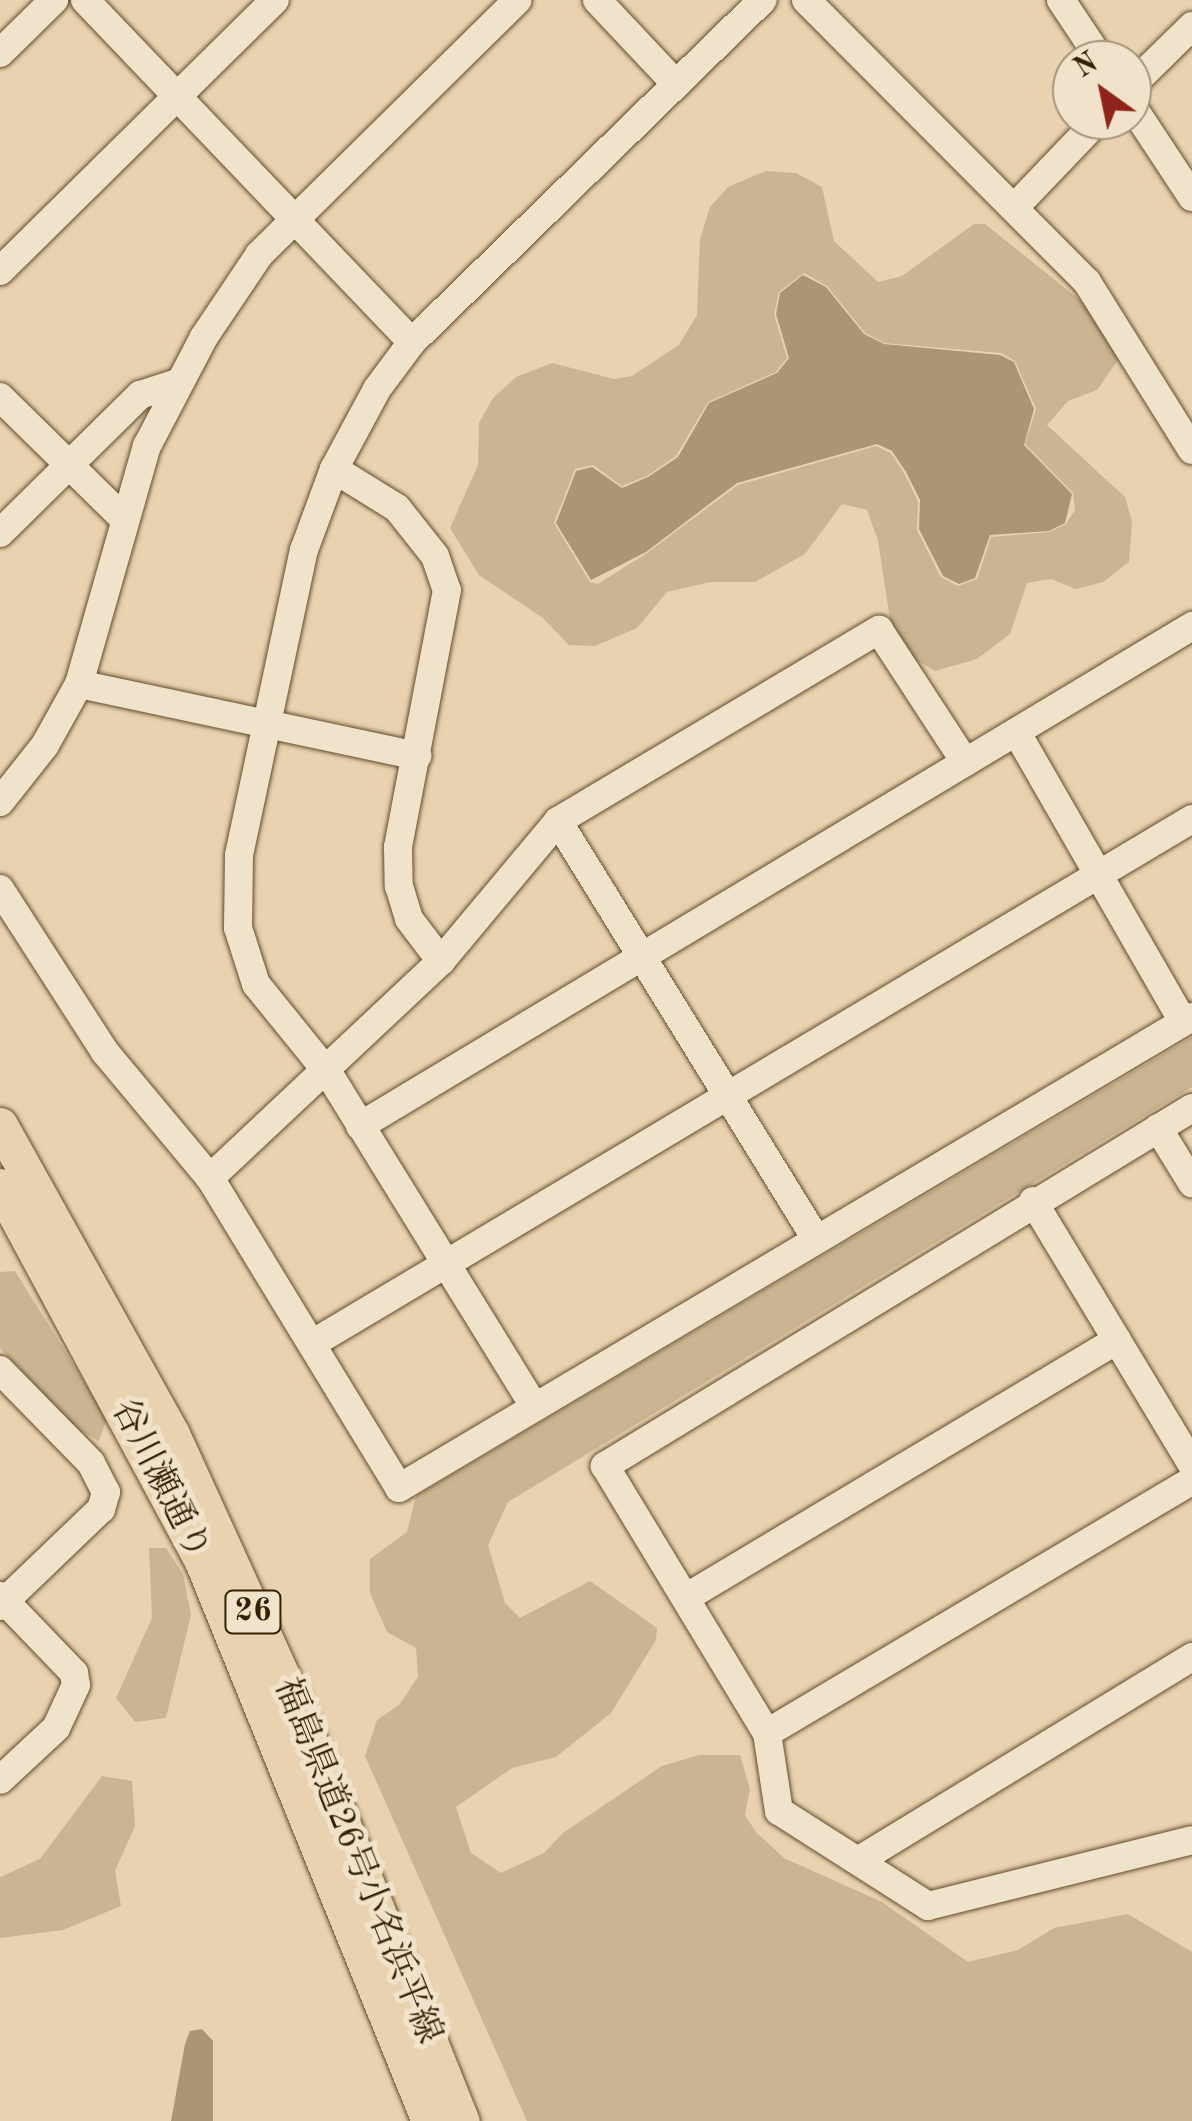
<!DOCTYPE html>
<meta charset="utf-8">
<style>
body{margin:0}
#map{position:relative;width:1192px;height:2121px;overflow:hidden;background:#e9d2af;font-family:"Old Standard TT","Noto Serif JP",serif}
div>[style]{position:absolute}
.green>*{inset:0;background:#cab491}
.water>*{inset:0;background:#ac9574}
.roads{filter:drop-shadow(0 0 2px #624c2c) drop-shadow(0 0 2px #624c2c)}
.minor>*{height:28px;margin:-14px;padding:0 14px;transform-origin:14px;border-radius:14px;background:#f1e2cb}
.major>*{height:35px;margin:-17.5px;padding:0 17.5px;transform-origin:17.5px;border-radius:17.5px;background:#e9d2af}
span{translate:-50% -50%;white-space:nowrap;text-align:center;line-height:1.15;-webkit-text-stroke:10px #f1e2cb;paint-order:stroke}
.shield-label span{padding:2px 8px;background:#f1e2cb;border:2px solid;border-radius:8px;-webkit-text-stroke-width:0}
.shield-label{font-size:32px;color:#352001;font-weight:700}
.street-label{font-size:35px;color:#352001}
.north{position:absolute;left:1052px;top:40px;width:100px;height:100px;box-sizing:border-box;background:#f1e2cb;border:2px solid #a6947a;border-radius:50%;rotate:327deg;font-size:28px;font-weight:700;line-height:40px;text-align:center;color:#352001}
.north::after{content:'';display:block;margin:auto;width:35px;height:45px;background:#8f2418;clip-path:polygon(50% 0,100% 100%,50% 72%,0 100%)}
</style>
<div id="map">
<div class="green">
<i style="clip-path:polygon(evenodd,766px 171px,796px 173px,822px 187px,834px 241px,878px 282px,902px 276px,974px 224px,985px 224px,1106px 321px,1120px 357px,1097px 390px,1068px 401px,1047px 425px,1125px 497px,1132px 521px,1129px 562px,1103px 582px,1076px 589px,1051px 579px,1027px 583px,1010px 634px,977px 659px,935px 671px,911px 657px,890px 620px,878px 540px,867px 510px,842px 504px,805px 554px,755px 582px,711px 582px,667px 592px,637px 628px,595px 646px,569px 645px,543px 618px,479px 575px,450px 528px,478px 465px,479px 423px,493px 398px,516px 377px,552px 363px,614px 379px,632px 376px,679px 345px,697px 315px,700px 239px,710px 207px,728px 187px,766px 171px,804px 273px,827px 286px,865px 333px,884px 343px,1001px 353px,1015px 361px,1036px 409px,1025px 444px,1073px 493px,1075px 510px,1066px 524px,1049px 532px,991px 537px,977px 579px,958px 586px,941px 577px,917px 530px,918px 501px,904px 473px,891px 453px,876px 446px,738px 485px,647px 553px,598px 584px,590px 582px,554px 523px,575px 469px,593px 465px,622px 486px,647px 476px,676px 456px,708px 402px,776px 372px,787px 358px,774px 314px,779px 292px,804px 273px)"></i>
<i style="clip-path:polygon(1192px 1037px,1192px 1087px,508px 1502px,488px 1545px,505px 1603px,520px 1618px,590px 1581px,657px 1628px,656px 1640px,611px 1713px,556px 1757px,512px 1768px,456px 1807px,471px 1853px,501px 1873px,544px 1853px,563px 1833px,662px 1766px,699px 1755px,740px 1755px,750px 1789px,745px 1815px,756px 1832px,784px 1858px,882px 1902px,968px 1962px,1018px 1950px,1054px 1928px,1128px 1914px,1192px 1952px,1192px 2121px,527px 2121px,365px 1756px,377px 1720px,399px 1705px,418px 1677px,416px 1648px,387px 1632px,370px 1593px,370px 1559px,407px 1532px,416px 1496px)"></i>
<i style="clip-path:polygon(15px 1271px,107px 1418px,99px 1441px,75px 1428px,0 1348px,0 1272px)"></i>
<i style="clip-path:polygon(149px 1548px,166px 1548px,183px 1574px,191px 1615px,166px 1718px,135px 1722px,116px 1698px,152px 1618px)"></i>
<i style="clip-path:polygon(102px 1776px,132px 1781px,135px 1826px,115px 1871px,121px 1906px,63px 1930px,0 1938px,0 1877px,40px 1859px)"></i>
</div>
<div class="water">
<i style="clip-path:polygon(803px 275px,826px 287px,864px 334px,884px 344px,1000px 355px,1014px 362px,1034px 409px,1024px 445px,1072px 494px,1065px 523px,1049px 531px,990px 535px,975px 578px,959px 584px,943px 576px,919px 529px,920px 500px,906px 472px,892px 451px,877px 444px,737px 483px,646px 552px,591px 580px,556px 523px,576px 471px,592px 467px,622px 488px,648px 477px,678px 457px,709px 403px,777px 373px,789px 358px,776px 314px,780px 293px)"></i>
<i style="clip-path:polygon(202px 2029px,213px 2041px,213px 2121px,171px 2121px,185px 2044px,190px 2031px)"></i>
</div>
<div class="roads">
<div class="minor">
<i style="left:85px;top:0;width:473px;rotate:46.3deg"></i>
<i style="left:597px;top:0;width:115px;rotate:46.8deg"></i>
<i style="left:806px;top:0;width:398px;rotate:45.1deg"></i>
<i style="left:1087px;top:282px;width:198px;rotate:58deg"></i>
<i style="left:1061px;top:0;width:72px;rotate:56.3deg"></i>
<i style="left:0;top:53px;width:76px;rotate:-44.5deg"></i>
<i style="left:1132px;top:85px;width:84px;rotate:-44.5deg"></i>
<i style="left:1132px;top:106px;width:109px;rotate:56.6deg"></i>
<i style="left:1015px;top:207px;width:120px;rotate:-46.3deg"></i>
<i style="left:0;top:271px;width:386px;rotate:-44.6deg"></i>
<i style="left:0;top:397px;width:174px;rotate:44.5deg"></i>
<i style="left:334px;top:469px;width:74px;rotate:31.8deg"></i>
<i style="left:397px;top:508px;width:61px;rotate:51.6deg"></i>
<i style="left:435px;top:556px;width:36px;rotate:71deg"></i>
<i style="left:447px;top:590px;width:262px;rotate:100.8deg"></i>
<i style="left:398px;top:847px;width:39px;rotate:89deg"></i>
<i style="left:399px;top:886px;width:34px;rotate:73deg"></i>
<i style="left:409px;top:919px;width:53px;rotate:52.7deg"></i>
<i style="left:0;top:533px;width:197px;rotate:-44.6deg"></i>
<i style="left:140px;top:395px;width:38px;rotate:-18deg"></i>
<i style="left:79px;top:684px;width:346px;rotate:12deg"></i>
<i style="left:1017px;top:733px;width:333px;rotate:60.1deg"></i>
<i style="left:0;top:802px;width:73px;rotate:-51.7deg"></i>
<i style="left:45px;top:745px;width:70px;rotate:-60.9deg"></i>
<i style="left:79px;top:684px;width:248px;rotate:-74.1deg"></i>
<i style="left:147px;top:446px;width:123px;rotate:-62.4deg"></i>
<i style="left:204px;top:337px;width:99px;rotate:-56.1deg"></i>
<i style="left:259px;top:255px;width:363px;rotate:-44.6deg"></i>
<i style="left:558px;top:821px;width:491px;rotate:58.3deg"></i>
<i style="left:0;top:889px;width:194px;rotate:57.2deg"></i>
<i style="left:105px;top:1052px;width:164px;rotate:50.2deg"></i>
<i style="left:210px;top:1178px;width:363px;rotate:58.6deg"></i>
<i style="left:399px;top:1488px;width:922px;rotate:-30.71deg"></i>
<i style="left:1192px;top:1108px;width:688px;rotate:148.62deg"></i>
<i style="left:605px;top:1466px;width:312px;rotate:58.8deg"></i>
<i style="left:767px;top:1733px;width:79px;rotate:81.3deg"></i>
<i style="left:779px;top:1811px;width:177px;rotate:32.5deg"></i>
<i style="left:928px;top:1906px;width:272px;rotate:-14deg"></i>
<i style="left:360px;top:1126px;width:971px;rotate:-31deg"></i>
<i style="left:1158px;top:1128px;width:65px;rotate:58.3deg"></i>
<i style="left:210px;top:1178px;width:317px;rotate:-43.2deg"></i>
<i style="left:441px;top:961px;width:182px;rotate:-50.1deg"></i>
<i style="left:558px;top:821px;width:374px;rotate:-30.8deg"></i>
<i style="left:879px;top:630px;width:158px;rotate:56.9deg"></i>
<i style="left:1033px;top:1201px;width:308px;rotate:58.9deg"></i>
<i style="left:315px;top:1342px;width:1021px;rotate:-30.81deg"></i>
<i style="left:0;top:1370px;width:130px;rotate:45.6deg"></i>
<i style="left:91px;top:1463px;width:33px;rotate:63deg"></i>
<i style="left:106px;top:1492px;width:18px;rotate:106deg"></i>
<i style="left:101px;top:1509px;width:140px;rotate:136.2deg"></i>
<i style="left:534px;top:1406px;width:392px;rotate:-121.7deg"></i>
<i style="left:328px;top:1073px;width:114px;rotate:-129deg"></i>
<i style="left:256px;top:984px;width:59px;rotate:-107.8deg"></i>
<i style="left:238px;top:928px;width:73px;rotate:-89.2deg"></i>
<i style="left:239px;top:855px;width:312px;rotate:-78deg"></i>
<i style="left:304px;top:550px;width:86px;rotate:-69.7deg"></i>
<i style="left:334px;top:469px;width:91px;rotate:-61.7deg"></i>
<i style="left:377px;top:389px;width:59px;rotate:-53.3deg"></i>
<i style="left:412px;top:342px;width:490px;rotate:-44.3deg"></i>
<i style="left:0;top:1596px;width:107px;rotate:46.1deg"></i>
<i style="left:74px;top:1673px;width:12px;rotate:81deg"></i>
<i style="left:76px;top:1685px;width:47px;rotate:114.9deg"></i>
<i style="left:56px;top:1728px;width:76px;rotate:137.1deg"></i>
<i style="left:687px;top:1597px;width:501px;rotate:-30.87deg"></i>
<i style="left:767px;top:1733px;width:494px;rotate:-30.7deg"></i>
<i style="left:861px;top:1859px;width:388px;rotate:-31.4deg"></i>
</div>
<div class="major">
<i style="left:0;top:1125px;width:354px;rotate:60.9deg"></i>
<i style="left:172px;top:1434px;width:289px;rotate:65.5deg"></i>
<i style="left:292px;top:1697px;width:457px;rotate:68.2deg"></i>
<i style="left:0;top:1186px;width:426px;rotate:61.7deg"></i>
<i style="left:202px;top:1561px;width:604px;rotate:67.93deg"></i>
</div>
</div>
<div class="shield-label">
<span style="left:253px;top:1612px">26</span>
</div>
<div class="street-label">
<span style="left:160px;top:1480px;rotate:63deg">谷川瀬通り</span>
<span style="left:357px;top:1861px;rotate:68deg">福島県道26号小名浜平線</span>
</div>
<div class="north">N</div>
</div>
